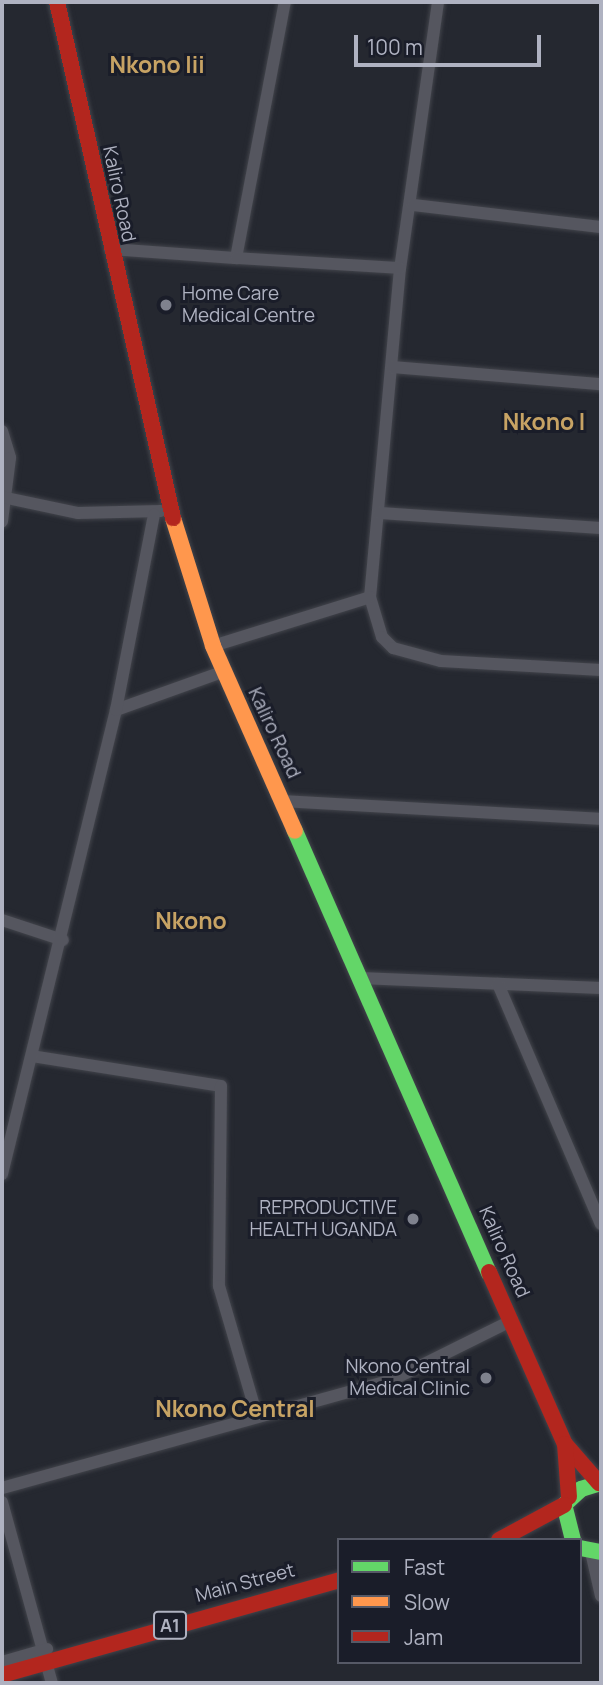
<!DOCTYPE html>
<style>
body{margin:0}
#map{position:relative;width:603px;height:1685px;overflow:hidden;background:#252830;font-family:Manrope,sans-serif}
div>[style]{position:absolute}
.roads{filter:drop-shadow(0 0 2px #42444b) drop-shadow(0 0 2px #42444b)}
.street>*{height:12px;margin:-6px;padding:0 6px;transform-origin:6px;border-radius:6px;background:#55565f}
.fast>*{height:16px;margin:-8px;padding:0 8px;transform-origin:8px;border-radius:8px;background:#63d668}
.slow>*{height:16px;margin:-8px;padding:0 8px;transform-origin:8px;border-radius:8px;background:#ff974d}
.jam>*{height:16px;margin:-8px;padding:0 8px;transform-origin:8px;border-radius:8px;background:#b3261e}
.dots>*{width:19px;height:19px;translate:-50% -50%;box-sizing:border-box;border:4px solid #1a1d29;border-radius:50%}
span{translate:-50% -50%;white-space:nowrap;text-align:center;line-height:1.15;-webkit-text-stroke:6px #1a1d29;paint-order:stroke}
.shield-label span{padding:2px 5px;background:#1a1d29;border:2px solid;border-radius:5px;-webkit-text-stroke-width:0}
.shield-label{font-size:18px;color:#afb2c1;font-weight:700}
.street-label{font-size:19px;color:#afb2c1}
.poi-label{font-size:19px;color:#afb2c1}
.left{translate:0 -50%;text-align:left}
.right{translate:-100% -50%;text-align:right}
.quarter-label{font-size:23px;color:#c7a364;font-weight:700}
.frame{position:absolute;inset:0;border:4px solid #afb2c1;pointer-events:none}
.legend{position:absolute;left:337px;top:1538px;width:245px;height:126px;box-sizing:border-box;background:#1a1d29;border:2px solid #565966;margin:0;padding:9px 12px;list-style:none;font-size:21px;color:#afb2c1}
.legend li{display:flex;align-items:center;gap:14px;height:35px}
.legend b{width:35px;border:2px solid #565966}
.scale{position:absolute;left:354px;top:35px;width:187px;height:32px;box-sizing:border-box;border:4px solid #afb2c1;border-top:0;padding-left:9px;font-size:21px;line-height:24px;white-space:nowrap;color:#afb2c1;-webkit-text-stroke:5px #1a1d29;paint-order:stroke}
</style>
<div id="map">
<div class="roads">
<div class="street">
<i style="left:438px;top:2px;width:269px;rotate:98.1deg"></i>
<i style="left:400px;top:268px;width:330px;rotate:95.2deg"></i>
<i style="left:370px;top:597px;width:42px;rotate:73.3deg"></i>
<i style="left:382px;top:637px;width:16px;rotate:45deg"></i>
<i style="left:393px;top:648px;width:50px;rotate:15.2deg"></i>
<i style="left:441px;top:661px;width:160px;rotate:3.2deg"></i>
<i style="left:413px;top:205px;width:189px;rotate:6.7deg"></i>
<i style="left:110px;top:249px;width:126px;rotate:4.1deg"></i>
<i style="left:236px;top:258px;width:261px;rotate:-79.2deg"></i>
<i style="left:236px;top:258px;width:164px;rotate:3.5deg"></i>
<i style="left:392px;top:367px;width:210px;rotate:4.7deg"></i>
<i style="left:2px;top:431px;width:28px;rotate:73deg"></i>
<i style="left:10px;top:458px;width:64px;rotate:97.2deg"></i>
<i style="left:2px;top:497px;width:78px;rotate:11.9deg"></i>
<i style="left:78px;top:513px;width:83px;rotate:-1.4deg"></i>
<i style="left:379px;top:513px;width:223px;rotate:3.9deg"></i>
<i style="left:213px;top:646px;width:164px;rotate:-17.3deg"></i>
<i style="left:116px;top:710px;width:113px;rotate:-19.7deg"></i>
<i style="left:283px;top:801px;width:319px;rotate:3.2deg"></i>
<i style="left:2px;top:920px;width:64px;rotate:18.2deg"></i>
<i style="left:360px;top:978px;width:241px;rotate:2.4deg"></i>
<i style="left:498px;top:984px;width:261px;rotate:66.8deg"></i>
<i style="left:32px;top:1056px;width:191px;rotate:9deg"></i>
<i style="left:221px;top:1086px;width:200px;rotate:90.6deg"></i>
<i style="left:219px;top:1286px;width:135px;rotate:73.7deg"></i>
<i style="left:2px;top:1174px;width:478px;rotate:-76.2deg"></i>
<i style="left:116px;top:710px;width:199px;rotate:-79deg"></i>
<i style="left:2px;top:1488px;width:405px;rotate:-15.5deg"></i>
<i style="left:392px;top:1380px;width:133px;rotate:-26.4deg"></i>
<i style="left:2px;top:1502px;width:188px;rotate:74.6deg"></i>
<i style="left:591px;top:1552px;width:45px;rotate:77.2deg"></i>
<i style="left:2px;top:1662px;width:47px;rotate:-16.1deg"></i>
</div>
<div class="fast">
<i style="left:295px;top:831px;width:482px;rotate:66.3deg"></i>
<i style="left:573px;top:1540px;width:36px;rotate:-104deg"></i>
<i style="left:564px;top:1505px;width:23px;rotate:-43deg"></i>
<i style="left:581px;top:1489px;width:21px;rotate:-17deg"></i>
<i style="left:580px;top:1548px;width:21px;rotate:11deg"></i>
</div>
<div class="slow">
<i style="left:173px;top:518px;width:134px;rotate:72.6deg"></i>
<i style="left:213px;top:646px;width:202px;rotate:66.1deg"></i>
</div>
<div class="jam">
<i style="left:57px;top:2px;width:529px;rotate:77.33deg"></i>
<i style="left:489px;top:1272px;width:188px;rotate:66.2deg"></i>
<i style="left:565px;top:1444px;width:52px;rotate:48.9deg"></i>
<i style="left:565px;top:1444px;width:53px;rotate:85.7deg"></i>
<i style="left:499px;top:1540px;width:74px;rotate:-28.3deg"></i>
<i style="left:2px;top:1675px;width:350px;rotate:-15.7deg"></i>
</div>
</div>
<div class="dots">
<i style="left:166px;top:305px;background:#7f828e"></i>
<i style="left:413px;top:1219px;background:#7f828e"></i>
<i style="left:486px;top:1378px;background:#7f828e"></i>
</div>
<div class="shield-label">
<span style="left:170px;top:1625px">A1</span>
</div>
<div class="street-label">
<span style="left:119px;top:194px;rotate:78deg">Kaliro Road</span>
<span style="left:274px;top:733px;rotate:65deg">Kaliro Road</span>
<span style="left:504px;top:1252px;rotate:66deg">Kaliro Road</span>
<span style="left:245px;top:1583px;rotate:-15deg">Main Street</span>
</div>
<div class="poi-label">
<span class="left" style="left:182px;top:305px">Home Care<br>Medical Centre</span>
<span class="right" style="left:397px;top:1219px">REPRODUCTIVE<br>HEALTH UGANDA</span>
<span class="right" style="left:470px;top:1378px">Nkono Central<br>Medical Clinic</span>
</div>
<div class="quarter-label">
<span style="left:157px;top:64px">Nkono Iii</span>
<span style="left:544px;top:421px">Nkono I</span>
<span style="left:191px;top:920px">Nkono</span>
<span style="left:235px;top:1408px">Nkono Central</span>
</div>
<div class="frame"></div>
<ul class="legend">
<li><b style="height:9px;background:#63d668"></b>Fast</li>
<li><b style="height:9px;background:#ff974d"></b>Slow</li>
<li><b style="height:9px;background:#b3261e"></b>Jam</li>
</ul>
<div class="scale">100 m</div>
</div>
